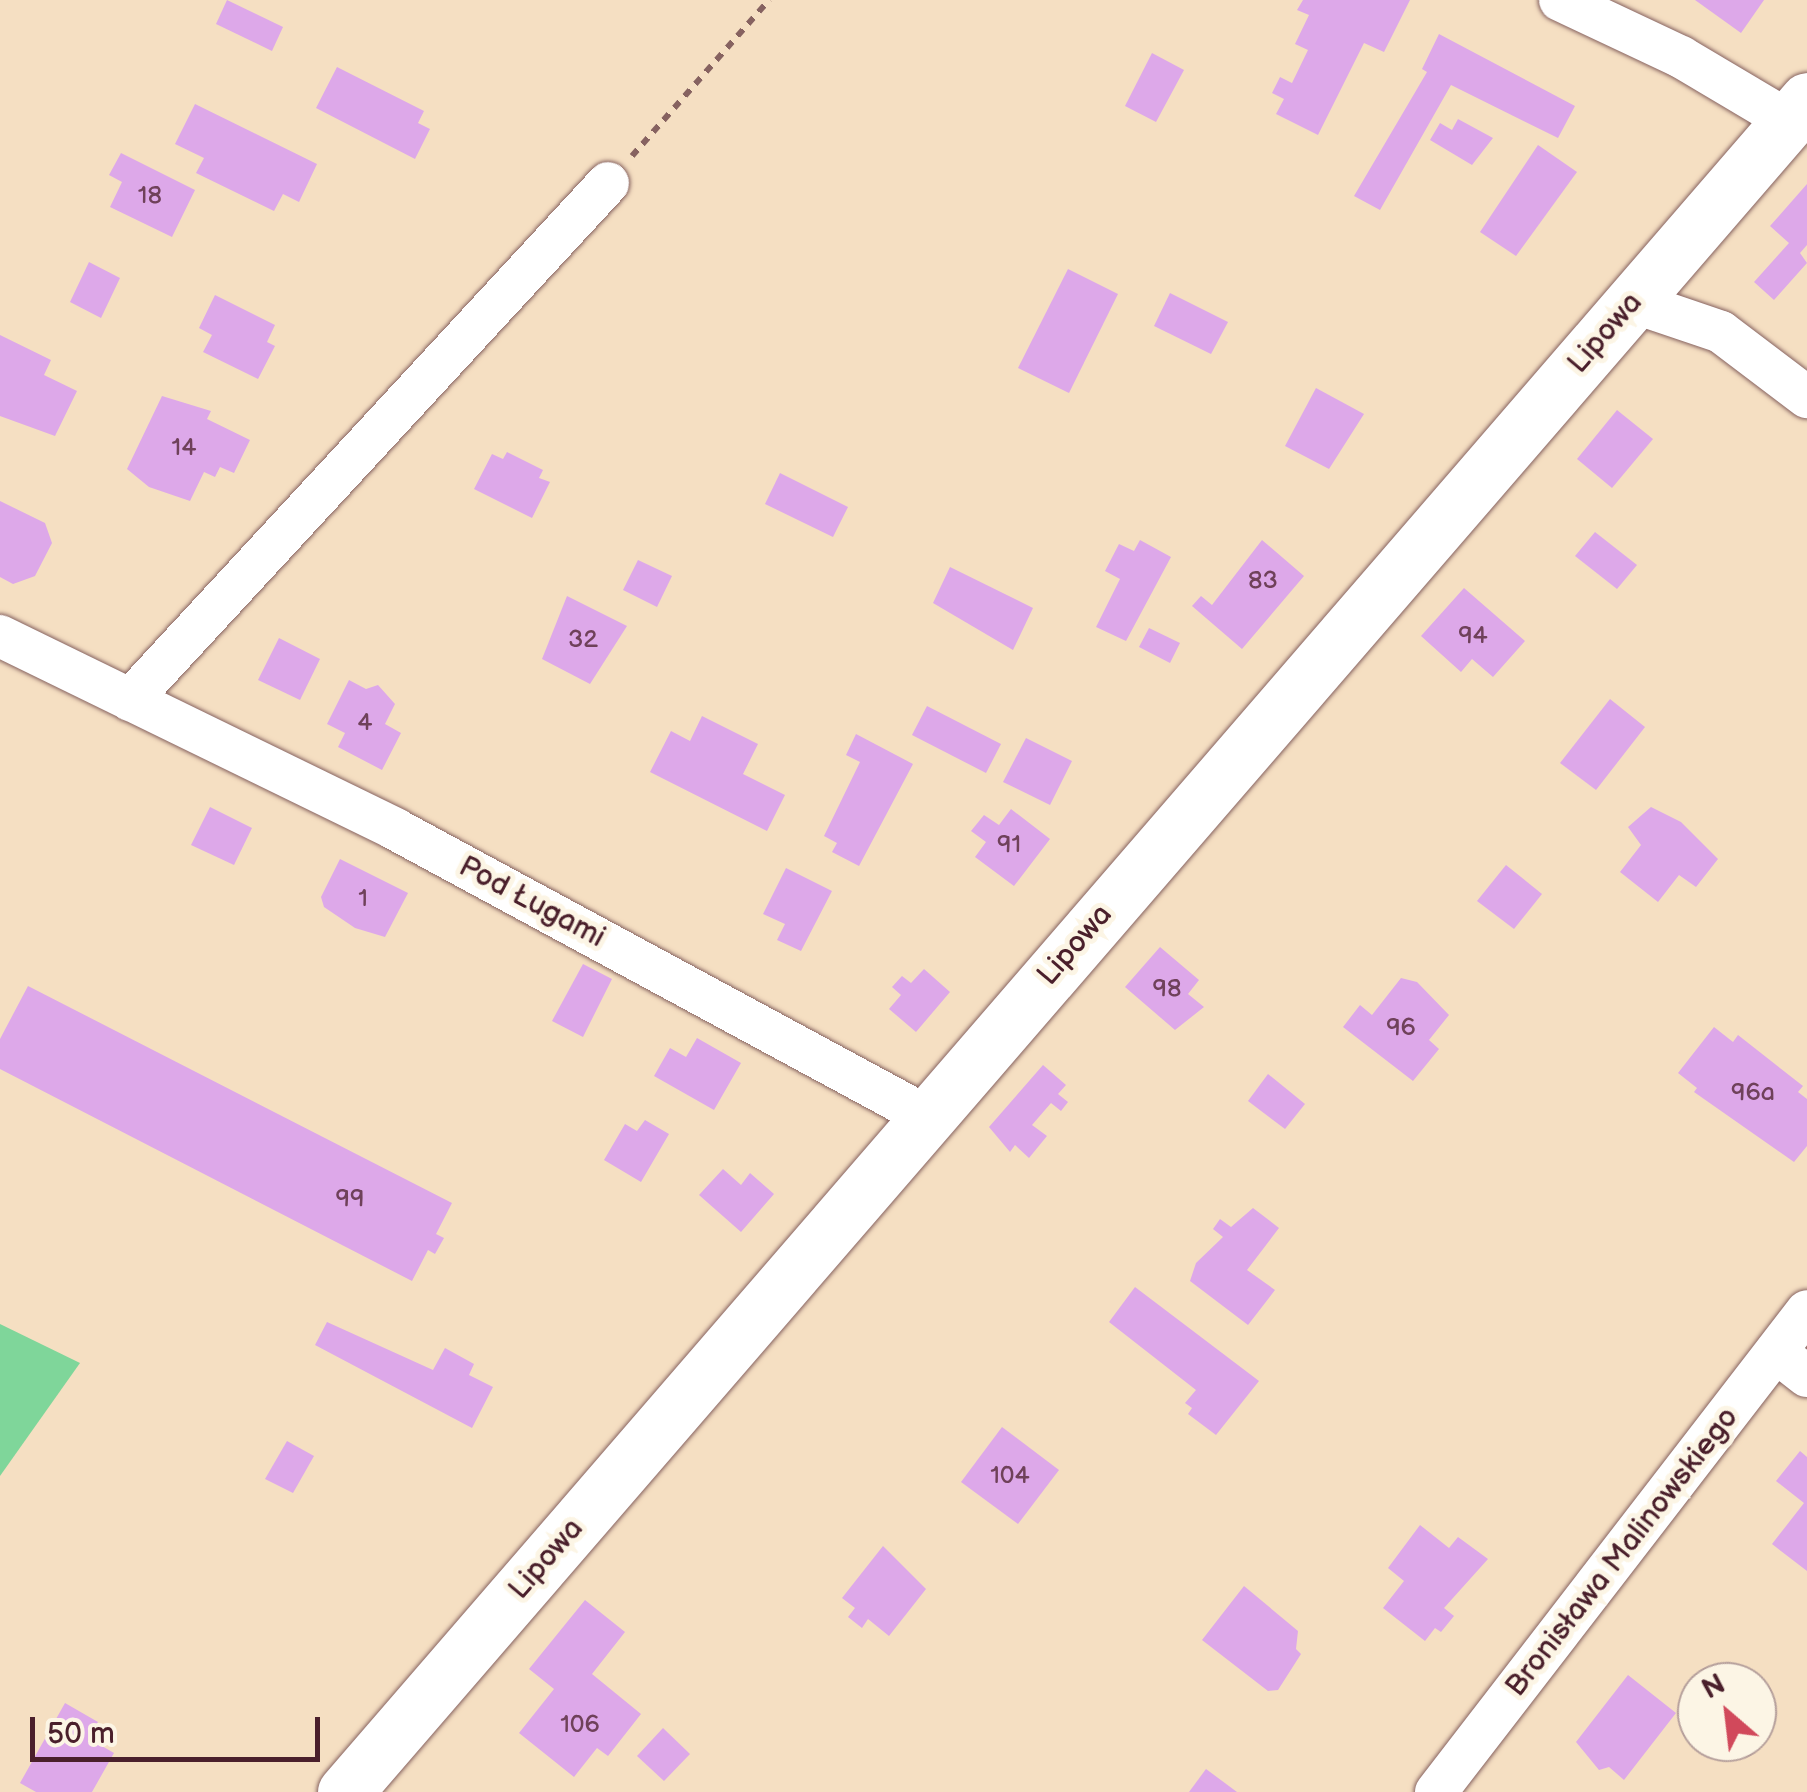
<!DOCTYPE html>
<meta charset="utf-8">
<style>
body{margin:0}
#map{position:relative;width:1807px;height:1792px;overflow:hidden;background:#f5dfc2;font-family:"Balsamiq Sans",sans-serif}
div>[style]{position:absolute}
.green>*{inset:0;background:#7fd69a}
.building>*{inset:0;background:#dda8e9}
.path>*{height:6px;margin-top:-3px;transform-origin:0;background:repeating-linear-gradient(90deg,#866260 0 8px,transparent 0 16px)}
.roads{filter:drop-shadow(0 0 2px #866260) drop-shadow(0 0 2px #866260)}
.minor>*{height:42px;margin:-21px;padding:0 21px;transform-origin:21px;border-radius:21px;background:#fff}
.major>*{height:55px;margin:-27.5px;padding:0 27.5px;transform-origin:27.5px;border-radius:27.5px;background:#fff}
span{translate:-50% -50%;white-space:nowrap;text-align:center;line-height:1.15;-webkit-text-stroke:10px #fcf5e5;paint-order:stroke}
.number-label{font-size:25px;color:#6f415a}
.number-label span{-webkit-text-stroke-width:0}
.street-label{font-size:30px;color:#4a1f2b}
.north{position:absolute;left:1677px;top:1662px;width:100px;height:100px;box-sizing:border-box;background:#fcf5e5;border:2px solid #b59f9b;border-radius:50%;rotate:332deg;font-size:28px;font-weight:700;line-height:40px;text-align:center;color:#4a1f2b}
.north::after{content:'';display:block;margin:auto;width:35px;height:45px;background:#d1495b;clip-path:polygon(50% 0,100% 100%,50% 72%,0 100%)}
.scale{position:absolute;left:30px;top:1717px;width:290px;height:45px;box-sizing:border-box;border:5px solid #4a1f2b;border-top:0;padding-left:12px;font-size:30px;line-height:35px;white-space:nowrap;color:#4a1f2b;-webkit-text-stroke:8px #fcf5e5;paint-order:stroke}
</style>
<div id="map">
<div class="green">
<i style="clip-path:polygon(0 1324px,80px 1363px,0 1476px)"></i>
</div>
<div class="building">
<i style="clip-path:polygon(227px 0,283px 27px,272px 51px,216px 24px)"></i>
<i style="clip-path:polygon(1303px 0,1410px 0,1384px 52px,1364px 43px,1318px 135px,1276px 114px,1284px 99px,1272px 93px,1280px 77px,1292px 83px,1308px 50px,1295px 44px,1309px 15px,1297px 10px)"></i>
<i style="clip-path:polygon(1695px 0,1764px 0,1741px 33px)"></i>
<i style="clip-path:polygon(1439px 34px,1575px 106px,1558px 138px,1451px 85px,1380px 210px,1354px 196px,1427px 72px,1422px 69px)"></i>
<i style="clip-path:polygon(1152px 53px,1184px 70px,1156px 122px,1125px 106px)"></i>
<i style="clip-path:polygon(337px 67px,424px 111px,418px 123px,430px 129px,415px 159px,316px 108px)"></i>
<i style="clip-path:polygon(195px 104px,317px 164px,299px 202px,283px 194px,274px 211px,196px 173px,204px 158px,175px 144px)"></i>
<i style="clip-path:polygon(1458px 119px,1493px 138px,1472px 165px,1430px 140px,1440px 123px,1452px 130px)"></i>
<i style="clip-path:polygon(1538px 145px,1577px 172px,1516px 256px,1480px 232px)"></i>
<i style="clip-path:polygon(121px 153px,195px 190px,172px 237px,110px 207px,122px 182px,109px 175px)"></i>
<i style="clip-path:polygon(1807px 184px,1807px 245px,1800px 253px,1807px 263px,1774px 300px,1754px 282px,1789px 243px,1770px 226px)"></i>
<i style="clip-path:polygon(89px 262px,120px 278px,101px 318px,70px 302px)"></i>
<i style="clip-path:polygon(1068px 269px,1118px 294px,1069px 393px,1018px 368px)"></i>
<i style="clip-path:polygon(1170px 293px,1228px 322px,1211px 354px,1154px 326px)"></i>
<i style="clip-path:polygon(215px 295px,275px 325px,267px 342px,275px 346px,258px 379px,203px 352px,212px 335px,199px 328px)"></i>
<i style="clip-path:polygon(0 335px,51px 360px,44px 375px,77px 391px,55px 436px,0 416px)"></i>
<i style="clip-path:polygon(1316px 388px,1364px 414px,1329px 469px,1285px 446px)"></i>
<i style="clip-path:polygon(162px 396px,211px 411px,207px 419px,250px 440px,234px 473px,220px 467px,215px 477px,204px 472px,190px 501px,149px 487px,127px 469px)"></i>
<i style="clip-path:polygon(1617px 410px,1653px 439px,1612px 488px,1577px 459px)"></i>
<i style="clip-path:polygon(507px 452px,543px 470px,539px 478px,550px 482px,532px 518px,474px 489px,492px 454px,503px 459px)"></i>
<i style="clip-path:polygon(780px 473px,848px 507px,833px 537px,765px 504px)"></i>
<i style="clip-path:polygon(0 501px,45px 523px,52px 543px,35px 576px,13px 584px,0 577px)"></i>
<i style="clip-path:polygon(1595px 532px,1637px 565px,1617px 589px,1575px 556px)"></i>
<i style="clip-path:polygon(1140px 540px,1171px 557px,1126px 641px,1096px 627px,1120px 579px,1105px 571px,1119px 544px,1134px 551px)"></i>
<i style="clip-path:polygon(1262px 540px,1304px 576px,1242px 649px,1192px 606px,1201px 596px,1212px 605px)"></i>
<i style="clip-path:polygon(638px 560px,672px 576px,657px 607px,623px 590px)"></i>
<i style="clip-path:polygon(950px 567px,1033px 608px,1013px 650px,933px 603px)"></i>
<i style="clip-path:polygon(1464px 588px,1525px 641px,1493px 677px,1472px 659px,1461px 672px,1421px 636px)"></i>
<i style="clip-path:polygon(567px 596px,627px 626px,590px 684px,542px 659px)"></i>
<i style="clip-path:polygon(1149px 628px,1180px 643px,1170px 663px,1139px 647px)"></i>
<i style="clip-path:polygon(279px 638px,320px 659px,300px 700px,258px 680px)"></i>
<i style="clip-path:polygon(349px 680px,366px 689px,378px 685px,395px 704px,385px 724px,401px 733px,382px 770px,338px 747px,345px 733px,327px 724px)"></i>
<i style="clip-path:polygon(1610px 699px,1645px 727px,1596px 790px,1560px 763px)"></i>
<i style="clip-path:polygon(927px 706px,1001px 744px,986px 773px,912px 735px)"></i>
<i style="clip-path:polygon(702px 716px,758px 744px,743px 774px,785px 795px,767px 831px,650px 772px,671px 731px,690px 741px)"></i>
<i style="clip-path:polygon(856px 734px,913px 764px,859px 866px,832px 852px,837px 843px,824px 836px,860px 762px,846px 755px)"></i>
<i style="clip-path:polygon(1026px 738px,1072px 761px,1050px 805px,1003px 782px)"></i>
<i style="clip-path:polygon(210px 807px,252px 828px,234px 865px,191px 845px)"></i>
<i style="clip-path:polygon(1651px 807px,1681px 822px,1718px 859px,1696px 887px,1679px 875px,1658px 902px,1620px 872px,1641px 845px,1628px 827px)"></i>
<i style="clip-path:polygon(1011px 809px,1050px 839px,1014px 886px,975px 857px,986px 842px,971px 831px,984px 815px,999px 825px)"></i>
<i style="clip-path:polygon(340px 859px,408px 893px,385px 937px,355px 928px,324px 907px,321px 897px)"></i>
<i style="clip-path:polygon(1506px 865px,1542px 894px,1514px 929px,1477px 901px)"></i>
<i style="clip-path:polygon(786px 868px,832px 891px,801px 951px,777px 940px,785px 924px,763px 914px)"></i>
<i style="clip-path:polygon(1160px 947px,1199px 980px,1188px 994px,1204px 1007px,1175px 1030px,1125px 987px)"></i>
<i style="clip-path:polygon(583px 964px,612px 979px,583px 1037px,552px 1021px)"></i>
<i style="clip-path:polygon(924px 969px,950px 992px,916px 1032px,889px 1009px,901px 995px,892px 987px,902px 976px,911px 983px)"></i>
<i style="clip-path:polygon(1401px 978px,1417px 982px,1449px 1015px,1429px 1040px,1439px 1049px,1413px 1081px,1343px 1027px,1360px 1005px,1372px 1015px)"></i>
<i style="clip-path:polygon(28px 986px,452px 1203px,436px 1234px,444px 1238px,435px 1254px,428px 1250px,412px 1281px,0 1069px,0 1039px)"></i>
<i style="clip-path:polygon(1714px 1027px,1733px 1042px,1738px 1035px,1803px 1086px,1798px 1092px,1807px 1099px,1807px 1146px,1794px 1162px,1694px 1092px,1697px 1088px,1678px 1073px)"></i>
<i style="clip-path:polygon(697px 1038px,741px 1063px,714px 1110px,654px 1076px,670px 1048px,686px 1057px)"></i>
<i style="clip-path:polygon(1043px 1065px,1066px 1085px,1058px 1094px,1068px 1102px,1061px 1111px,1051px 1103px,1032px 1125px,1047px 1136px,1029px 1158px,1015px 1145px,1010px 1152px,989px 1127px)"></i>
<i style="clip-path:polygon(1268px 1074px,1305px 1104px,1285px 1129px,1248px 1101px)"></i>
<i style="clip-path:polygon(645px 1120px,669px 1134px,641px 1182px,604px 1160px,625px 1124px,637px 1131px)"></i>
<i style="clip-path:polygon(723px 1169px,741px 1185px,750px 1173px,774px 1194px,741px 1232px,699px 1195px)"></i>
<i style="clip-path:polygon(1253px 1208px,1279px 1228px,1247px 1270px,1275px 1290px,1248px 1325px,1190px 1281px,1196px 1263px,1223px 1237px,1213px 1229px,1220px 1219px,1231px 1227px)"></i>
<i style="clip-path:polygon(1135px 1287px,1259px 1381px,1216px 1435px,1188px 1414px,1192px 1408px,1185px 1403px,1196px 1390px,1109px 1322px)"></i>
<i style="clip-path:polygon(327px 1322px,433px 1370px,445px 1348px,474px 1364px,469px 1375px,493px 1387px,472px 1428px,315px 1345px)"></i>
<i style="clip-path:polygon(1002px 1427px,1059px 1470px,1018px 1524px,961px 1482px)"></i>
<i style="clip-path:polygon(287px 1441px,314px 1456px,293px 1493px,265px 1479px)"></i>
<i style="clip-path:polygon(1800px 1451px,1807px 1457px,1807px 1571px,1772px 1544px,1804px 1503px,1776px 1481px)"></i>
<i style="clip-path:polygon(1420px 1525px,1449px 1548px,1458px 1537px,1488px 1559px,1444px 1608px,1454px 1616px,1441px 1632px,1435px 1628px,1425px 1641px,1383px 1608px,1404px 1581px,1388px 1568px)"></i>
<i style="clip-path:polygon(883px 1546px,926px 1589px,889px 1636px,868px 1619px,862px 1628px,848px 1617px,855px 1608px,842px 1598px)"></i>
<i style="clip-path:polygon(1244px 1586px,1298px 1631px,1296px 1649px,1301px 1654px,1278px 1690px,1268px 1691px,1202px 1640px)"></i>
<i style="clip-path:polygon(585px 1600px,625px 1632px,592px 1674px,641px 1714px,608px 1756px,597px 1748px,574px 1777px,519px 1733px,554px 1689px,529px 1669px)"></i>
<i style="clip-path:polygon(1628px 1675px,1676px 1713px,1624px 1780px,1609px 1767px,1599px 1770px,1576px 1742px)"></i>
<i style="clip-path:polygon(65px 1703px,98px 1722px,88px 1738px,114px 1753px,92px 1792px,36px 1792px,20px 1783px)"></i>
<i style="clip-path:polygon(663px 1728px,690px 1754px,664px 1781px,637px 1756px)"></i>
<i style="clip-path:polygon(1206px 1769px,1237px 1792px,1189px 1792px)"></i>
</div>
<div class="path">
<i style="left:632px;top:156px;width:208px;rotate:-48.7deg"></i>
</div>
<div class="roads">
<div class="minor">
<i style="left:1560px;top:0;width:134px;rotate:25.2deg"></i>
<i style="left:1681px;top:57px;width:126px;rotate:30.7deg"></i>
<i style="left:1633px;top:302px;width:93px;rotate:18.8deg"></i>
<i style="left:1721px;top:332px;width:108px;rotate:37.1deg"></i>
<i style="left:0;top:636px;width:440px;rotate:26deg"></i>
<i style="left:395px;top:829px;width:604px;rotate:28.39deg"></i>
<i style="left:130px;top:700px;width:704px;rotate:-47.24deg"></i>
<i style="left:1776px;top:1352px;width:39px;rotate:38deg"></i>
<i style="left:1436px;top:1792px;width:607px;rotate:-52.36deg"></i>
</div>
<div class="major">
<i style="left:345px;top:1792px;width:2236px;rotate:-49.17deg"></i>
</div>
</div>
<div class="number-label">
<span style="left:150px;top:196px">18</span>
<span style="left:184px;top:448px">14</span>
<span style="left:1263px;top:581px">83</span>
<span style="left:1473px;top:636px">94</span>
<span style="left:583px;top:640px">32</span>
<span style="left:365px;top:723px">4</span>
<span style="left:1009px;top:845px">91</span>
<span style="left:363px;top:899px">1</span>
<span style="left:1167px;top:989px">98</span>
<span style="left:1401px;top:1028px">96</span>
<span style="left:1753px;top:1093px">96a</span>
<span style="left:350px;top:1199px">99</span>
<span style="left:1010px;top:1476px">104</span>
<span style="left:580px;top:1725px">106</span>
</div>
<div class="street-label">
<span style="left:1605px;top:333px;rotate:-49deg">Lipowa</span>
<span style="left:532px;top:902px;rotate:28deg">Pod Ługami</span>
<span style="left:1075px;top:945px;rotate:-49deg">Lipowa</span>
<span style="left:1622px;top:1552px;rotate:-52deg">Bronisława Malinowskiego</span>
<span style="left:546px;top:1559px;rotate:-49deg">Lipowa</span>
</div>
<div class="north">N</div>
<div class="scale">50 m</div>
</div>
